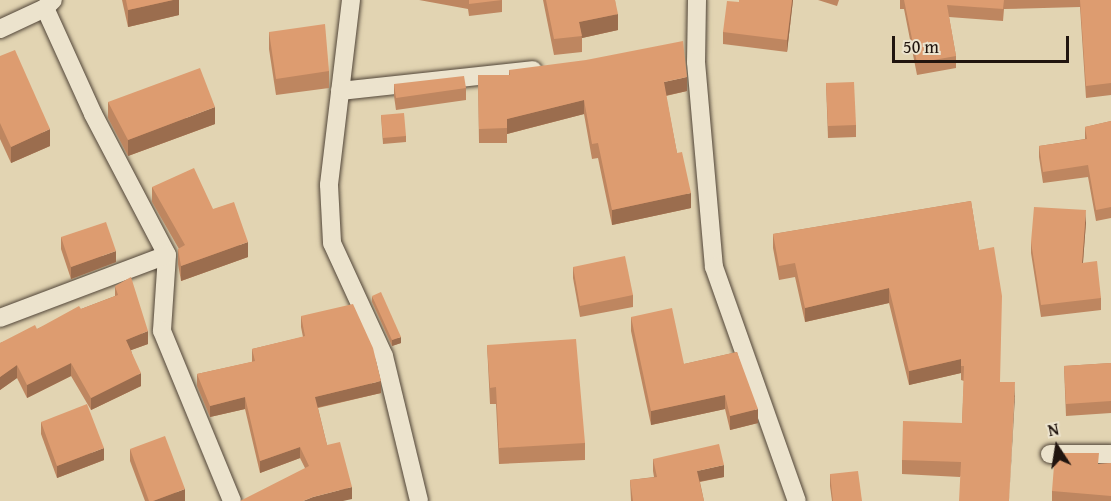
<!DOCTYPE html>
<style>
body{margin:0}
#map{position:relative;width:1111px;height:501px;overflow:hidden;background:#e2d4b2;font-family:"Gentium Book Plus",serif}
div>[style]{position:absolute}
.roads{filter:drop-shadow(0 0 2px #514538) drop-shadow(0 0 2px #514538)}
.street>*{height:18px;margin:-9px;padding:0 9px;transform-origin:9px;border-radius:9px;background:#ece3cd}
.wall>*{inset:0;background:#be8660}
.shaded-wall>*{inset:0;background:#9b6d4e}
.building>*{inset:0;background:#dd9c70}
span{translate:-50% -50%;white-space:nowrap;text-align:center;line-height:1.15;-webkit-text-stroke:6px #ece3cd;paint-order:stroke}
.north{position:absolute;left:1027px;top:417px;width:60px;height:60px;-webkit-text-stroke:4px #ece3cd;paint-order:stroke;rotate:348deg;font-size:16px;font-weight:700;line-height:24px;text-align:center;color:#21150f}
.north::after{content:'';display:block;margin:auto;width:21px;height:27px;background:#21150f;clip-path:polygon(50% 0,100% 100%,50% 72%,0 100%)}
.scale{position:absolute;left:892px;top:36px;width:177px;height:27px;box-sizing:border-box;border:3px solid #21150f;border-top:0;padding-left:8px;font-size:18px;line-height:21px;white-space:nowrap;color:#21150f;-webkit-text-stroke:4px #ece3cd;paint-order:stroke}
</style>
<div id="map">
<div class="roads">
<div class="street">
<i style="left:351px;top:0;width:186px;rotate:96.8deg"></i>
<i style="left:329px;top:185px;width:58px;rotate:87deg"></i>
<i style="left:332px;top:243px;width:124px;rotate:65.3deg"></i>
<i style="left:384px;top:356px;width:149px;rotate:76.4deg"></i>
<i style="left:697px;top:0;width:62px;rotate:90.9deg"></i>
<i style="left:696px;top:62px;width:206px;rotate:85deg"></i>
<i style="left:714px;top:267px;width:248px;rotate:70.5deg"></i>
<i style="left:45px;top:8px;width:116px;rotate:65.6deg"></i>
<i style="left:93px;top:114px;width:159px;rotate:62.3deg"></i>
<i style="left:167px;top:255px;width:76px;rotate:93.8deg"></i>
<i style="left:162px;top:331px;width:184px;rotate:67.6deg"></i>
<i style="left:0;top:29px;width:50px;rotate:-25deg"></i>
<i style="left:45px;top:8px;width:11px;rotate:-45deg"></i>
<i style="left:340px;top:91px;width:194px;rotate:-6.2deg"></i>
<i style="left:0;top:318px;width:178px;rotate:-20.7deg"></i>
<i style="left:1050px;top:454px;width:61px"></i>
</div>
</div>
<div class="wall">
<i style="clip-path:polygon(122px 0,179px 0,179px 15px,128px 27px)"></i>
<i style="clip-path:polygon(419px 0,502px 0,502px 12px,469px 16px,468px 9px)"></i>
<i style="clip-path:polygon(543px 0,615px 0,618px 30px,582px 38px,582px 52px,554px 55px)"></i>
<i style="clip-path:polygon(793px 0,787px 52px,723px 44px,723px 32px,739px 2px)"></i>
<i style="clip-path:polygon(818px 0,839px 0,837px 6px)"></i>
<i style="clip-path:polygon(900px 0,1111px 0,1111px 95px,1086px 98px,1080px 7px,1004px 9px,1003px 21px,949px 17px,956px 56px,956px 68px,917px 75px,904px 9px,900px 9px)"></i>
<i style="clip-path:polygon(269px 32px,329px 71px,329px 88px,276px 95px,269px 49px)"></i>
<i style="clip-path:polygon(0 56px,50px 146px,11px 163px,0 139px)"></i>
<i style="clip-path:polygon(509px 70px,687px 91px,666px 96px,677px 153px,691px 208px,612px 225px,598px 158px,592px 159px,584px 114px,507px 134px,507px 143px,479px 143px,478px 75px,509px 75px)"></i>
<i style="clip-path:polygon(826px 83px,856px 125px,856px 137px,828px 138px)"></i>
<i style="clip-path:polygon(394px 84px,466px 88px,466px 100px,396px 110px,394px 96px)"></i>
<i style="clip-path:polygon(108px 102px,215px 124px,128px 156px,108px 118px)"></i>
<i style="clip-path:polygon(381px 115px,406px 136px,406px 142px,383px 144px)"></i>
<i style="clip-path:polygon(1111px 121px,1111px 218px,1096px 221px,1088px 177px,1043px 183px,1039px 157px,1039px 146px,1085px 139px,1085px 127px)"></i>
<i style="clip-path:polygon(152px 187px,213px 209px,248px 257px,181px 281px,178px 264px,178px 249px,179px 249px,152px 202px)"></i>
<i style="clip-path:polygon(971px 201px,1000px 382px,1015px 396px,960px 477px,902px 474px,902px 460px,962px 423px,964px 381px,961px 380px,961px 373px,909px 385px,889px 303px,805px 322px,795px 277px,779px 280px,773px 248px,773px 234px)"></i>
<i style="clip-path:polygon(1086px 222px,1083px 263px,1101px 298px,1101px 310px,1041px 317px,1031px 253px,1031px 242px)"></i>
<i style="clip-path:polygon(61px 237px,116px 262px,71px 279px,61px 249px)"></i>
<i style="clip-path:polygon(573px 267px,633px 295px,633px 307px,580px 317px,573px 278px)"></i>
<i style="clip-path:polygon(115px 286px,148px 344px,131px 350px,141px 386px,91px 410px,71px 376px,27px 398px,17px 378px,0 390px,0 343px,37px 329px,81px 309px,115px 296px)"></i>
<i style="clip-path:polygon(372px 296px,401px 343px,392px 346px,372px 302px)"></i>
<i style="clip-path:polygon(301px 316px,381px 393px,318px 408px,327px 445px,352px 499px,305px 468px,300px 458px,260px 473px,245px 409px,210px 417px,197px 386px,197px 374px,252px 362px,252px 349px,303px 337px,301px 327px)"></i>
<i style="clip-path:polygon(631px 317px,684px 364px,737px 352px,758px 423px,730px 430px,725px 409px,651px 425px,631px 331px)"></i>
<i style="clip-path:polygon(487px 345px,585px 443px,585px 460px,499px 464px,496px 404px,490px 404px)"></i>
<i style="clip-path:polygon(1111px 363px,1111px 413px,1066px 416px,1064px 366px)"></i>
<i style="clip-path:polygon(41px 422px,104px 460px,57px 478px,41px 434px)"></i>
<i style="clip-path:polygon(130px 449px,185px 501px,145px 501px,130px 461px)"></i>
<i style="clip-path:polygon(653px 459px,724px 477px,700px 482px,704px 501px,631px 501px,630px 480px,654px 477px,653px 471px)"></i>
<i style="clip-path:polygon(1111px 463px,1111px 501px,1052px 501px,1052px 491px,1099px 464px)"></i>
<i style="clip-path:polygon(830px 474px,862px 501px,832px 501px,830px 486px)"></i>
</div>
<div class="shaded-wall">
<i style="clip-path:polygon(173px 0,179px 0,179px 15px,128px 27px,128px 10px)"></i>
<i style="clip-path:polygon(792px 0,793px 0,787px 52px,787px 40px)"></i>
<i style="clip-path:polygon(618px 14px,618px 30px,582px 38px,579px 22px)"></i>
<i style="clip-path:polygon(687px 77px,687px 91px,664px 96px,664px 82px)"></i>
<i style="clip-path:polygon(584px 100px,584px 114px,507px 134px,507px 119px)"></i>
<i style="clip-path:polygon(215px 107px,215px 124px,128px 156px,128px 140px)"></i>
<i style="clip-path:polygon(50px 129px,50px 146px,11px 163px,11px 147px)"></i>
<i style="clip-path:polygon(691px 193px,691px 208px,612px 225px,612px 210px)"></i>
<i style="clip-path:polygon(1086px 210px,1086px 222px,1082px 275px,1082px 263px)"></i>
<i style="clip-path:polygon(248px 242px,248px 257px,181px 281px,181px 266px)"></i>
<i style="clip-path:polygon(116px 251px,116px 262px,71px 279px,71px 267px)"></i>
<i style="clip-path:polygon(889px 288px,889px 303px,805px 322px,805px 308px)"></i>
<i style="clip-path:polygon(148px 331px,148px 344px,126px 352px,126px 340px)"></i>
<i style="clip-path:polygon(401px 337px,401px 343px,392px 346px,392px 340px)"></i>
<i style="clip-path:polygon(961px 359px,961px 373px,909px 385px,909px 371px)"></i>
<i style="clip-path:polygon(71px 363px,71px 376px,27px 398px,27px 385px)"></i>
<i style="clip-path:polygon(17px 365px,17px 378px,0 390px,0 377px)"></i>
<i style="clip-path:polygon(141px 373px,141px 386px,91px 410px,91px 398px)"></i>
<i style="clip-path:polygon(381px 381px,381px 393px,315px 408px,315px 397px)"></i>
<i style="clip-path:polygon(1015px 382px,1015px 396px,1009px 501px)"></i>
<i style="clip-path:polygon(725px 395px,725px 409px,651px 425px,651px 411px)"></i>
<i style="clip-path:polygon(245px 397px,245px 409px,210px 417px,210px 406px)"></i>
<i style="clip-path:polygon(758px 409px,758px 423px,730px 430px,730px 416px)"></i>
<i style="clip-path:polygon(300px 447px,300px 458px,260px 473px,260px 461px)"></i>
<i style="clip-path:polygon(104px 448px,104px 460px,57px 478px,57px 466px)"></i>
<i style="clip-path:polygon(724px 465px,724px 477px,697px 482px,697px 471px)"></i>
<i style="clip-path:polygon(352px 487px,352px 499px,343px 501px,303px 501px,313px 497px)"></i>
<i style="clip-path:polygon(185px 489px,185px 501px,153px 501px)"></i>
</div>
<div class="building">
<i style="clip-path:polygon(126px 0,173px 0,128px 10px)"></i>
<i style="clip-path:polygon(469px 0,502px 0,469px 4px)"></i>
<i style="clip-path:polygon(546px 0,615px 0,618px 14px,579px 22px,582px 36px,554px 39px)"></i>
<i style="clip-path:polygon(739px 0,792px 0,787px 40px,723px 32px,727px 1px,739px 2px)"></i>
<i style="clip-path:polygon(904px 0,1004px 0,1003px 9px,947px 5px,956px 56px,917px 63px)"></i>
<i style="clip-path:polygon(1080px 0,1111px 0,1111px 83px,1086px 86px)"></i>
<i style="clip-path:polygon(325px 24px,329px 71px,276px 79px,269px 32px)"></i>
<i style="clip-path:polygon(683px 41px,687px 77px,664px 82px,677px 153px,682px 152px,691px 193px,612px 210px,598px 143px,592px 144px,584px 100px,507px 119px,507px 128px,479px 129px,478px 75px,510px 75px,509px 70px,586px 60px)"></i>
<i style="clip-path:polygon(15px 50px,50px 129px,11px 147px,0 123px,0 56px)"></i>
<i style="clip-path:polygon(200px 68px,215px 107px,128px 140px,108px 102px)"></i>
<i style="clip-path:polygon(464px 76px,466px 88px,396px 98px,394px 84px)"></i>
<i style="clip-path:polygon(854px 82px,856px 125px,828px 126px,826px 83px)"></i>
<i style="clip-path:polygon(404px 113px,406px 136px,383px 138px,381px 115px)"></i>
<i style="clip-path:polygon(1111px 121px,1111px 207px,1096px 210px,1088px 165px,1043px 172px,1039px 146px,1087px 139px,1085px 127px)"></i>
<i style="clip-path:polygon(194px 168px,213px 209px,234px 202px,248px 242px,181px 266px,178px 249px,185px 245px,152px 187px)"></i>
<i style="clip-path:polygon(971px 201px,979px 250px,994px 247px,1002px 296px,1000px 382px,1015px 382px,1009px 501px,959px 501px,961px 462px,902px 460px,903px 421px,962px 423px,964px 366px,961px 366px,961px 359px,909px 371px,889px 288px,805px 308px,795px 263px,779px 266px,773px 234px)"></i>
<i style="clip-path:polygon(1034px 207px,1086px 210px,1082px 263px,1097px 261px,1101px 298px,1041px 305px,1031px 242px)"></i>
<i style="clip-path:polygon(106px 222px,116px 251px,71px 267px,61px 237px)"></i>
<i style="clip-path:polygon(625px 256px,633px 295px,580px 306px,573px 267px)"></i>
<i style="clip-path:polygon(131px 277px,148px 331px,126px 340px,141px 373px,91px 398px,71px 363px,27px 385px,17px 365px,0 377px,0 343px,35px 325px,37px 329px,79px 306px,81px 309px,118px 295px,115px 286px)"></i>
<i style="clip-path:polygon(381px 292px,401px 337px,392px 340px,372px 296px)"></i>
<i style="clip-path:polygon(353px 304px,373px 348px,381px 381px,315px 397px,327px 445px,340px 442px,352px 487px,313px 497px,303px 501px,240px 501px,309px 466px,300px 447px,260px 461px,245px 397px,210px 406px,197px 374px,255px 361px,252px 349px,305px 336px,301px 316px)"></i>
<i style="clip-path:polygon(672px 308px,684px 364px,737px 352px,758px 409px,730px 416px,725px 395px,651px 411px,631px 317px)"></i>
<i style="clip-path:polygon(576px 339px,585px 443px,499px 448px,496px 387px,490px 388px,487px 345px)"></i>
<i style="clip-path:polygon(1111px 363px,1111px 401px,1066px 404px,1064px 366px)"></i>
<i style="clip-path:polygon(87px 404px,104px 448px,57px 466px,41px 422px)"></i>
<i style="clip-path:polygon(165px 436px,185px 489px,153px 501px,149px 501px,130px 449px)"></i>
<i style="clip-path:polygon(719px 444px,724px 465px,697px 471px,704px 501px,633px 501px,630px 480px,657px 477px,653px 459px)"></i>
<i style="clip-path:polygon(1055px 453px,1099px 453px,1098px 464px,1111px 463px,1111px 496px,1052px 491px)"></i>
<i style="clip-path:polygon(858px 471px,862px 501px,833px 501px,830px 474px)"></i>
</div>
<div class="north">N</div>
<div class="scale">50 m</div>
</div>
